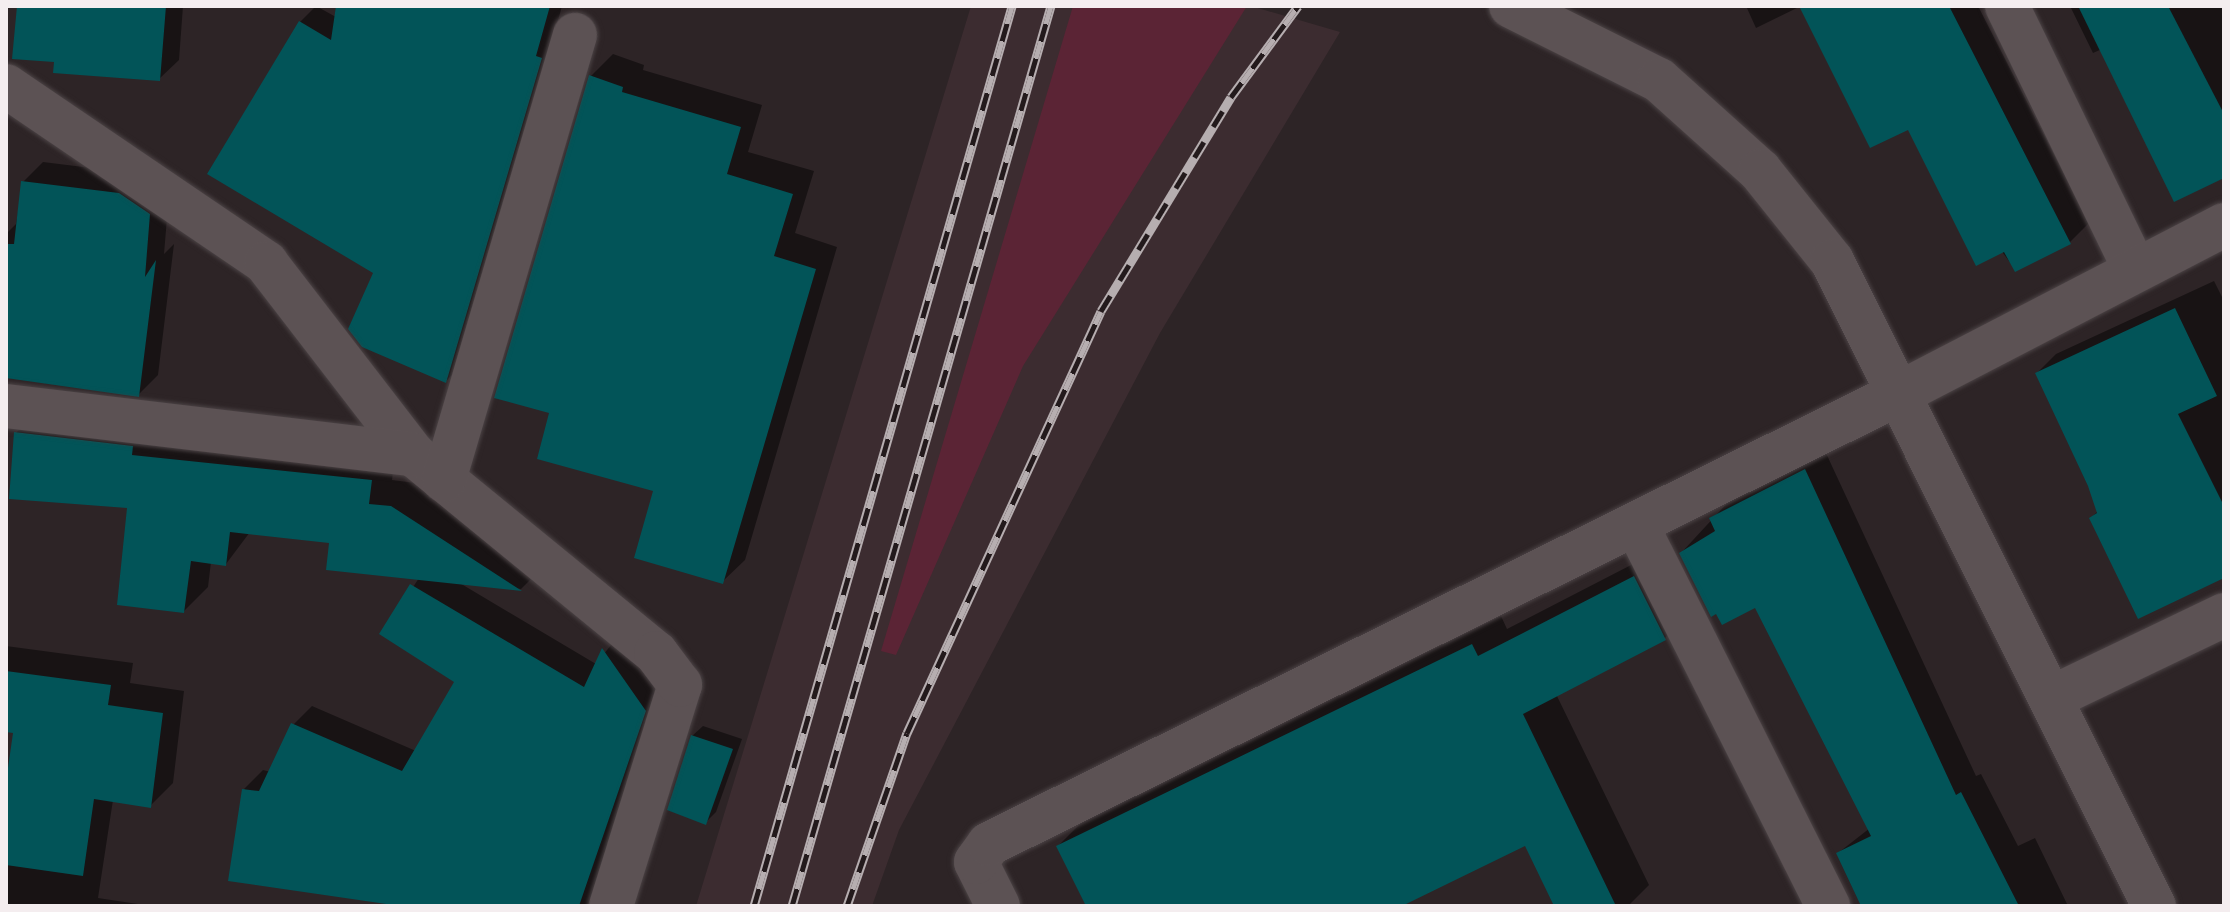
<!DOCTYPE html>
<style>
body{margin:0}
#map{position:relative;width:2230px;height:912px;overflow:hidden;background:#2d2426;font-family:"Crimson Pro",serif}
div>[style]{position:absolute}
.built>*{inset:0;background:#3c2c30}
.green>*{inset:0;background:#5b2435}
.shadow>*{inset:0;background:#0007}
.building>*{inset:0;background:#025458}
.roads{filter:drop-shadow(0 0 2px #4b4345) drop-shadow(0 0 2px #4b4345)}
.pedestrian>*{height:44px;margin:-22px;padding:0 22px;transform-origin:22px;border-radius:22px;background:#5c5254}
.minor>*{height:44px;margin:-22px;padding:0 22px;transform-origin:22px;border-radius:22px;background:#5c5254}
.tertiary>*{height:44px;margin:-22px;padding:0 22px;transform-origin:22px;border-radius:22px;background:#5c5254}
.rail>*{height:9px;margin-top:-4.5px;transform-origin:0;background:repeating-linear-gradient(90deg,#231a1c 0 18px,#b6aeb0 0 36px);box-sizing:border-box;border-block:2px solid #b6aeb0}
span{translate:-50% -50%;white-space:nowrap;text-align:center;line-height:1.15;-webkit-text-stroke:7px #231a1c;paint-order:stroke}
.frame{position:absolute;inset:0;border:8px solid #f4edef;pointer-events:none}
</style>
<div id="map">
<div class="built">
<i style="clip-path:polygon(971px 6px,1251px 6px,1340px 32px,1160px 333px,899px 830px,872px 906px,696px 906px)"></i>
</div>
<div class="green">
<i style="clip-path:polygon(1073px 6px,1247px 6px,1023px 366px,896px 655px,881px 651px)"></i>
</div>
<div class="shadow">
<i style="clip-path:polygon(19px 6px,183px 6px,179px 60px,159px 79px,57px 60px)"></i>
<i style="clip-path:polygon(316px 6px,394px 49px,406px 6px,562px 6px,464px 363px,446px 381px,376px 272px,300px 22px)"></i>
<i style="clip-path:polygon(1746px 6px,1801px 6px,1756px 28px)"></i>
<i style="clip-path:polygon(1801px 6px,1978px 6px,2089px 223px,2070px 242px,2015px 269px,1908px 127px)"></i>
<i style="clip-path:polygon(2070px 6px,2224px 6px,2224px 176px,2102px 49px,2093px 53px)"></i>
<i style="clip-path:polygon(613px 54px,644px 65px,643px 70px,762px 105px,748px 152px,814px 171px,795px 233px,837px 247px,745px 560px,722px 582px,656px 490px,551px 412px,591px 76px)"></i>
<i style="clip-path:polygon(43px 162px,140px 174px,169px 194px,164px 254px,174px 244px,158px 375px,138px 395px,6px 376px,6px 234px,16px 224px,23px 182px)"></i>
<i style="clip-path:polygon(2214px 281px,2224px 301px,2224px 575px,2091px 518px,2098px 511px,2090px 486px,2037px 373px,2056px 354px)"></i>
<i style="clip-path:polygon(40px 409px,395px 456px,392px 480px,416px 483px,544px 566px,521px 589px,458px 582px,596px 664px,622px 631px,664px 691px,591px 906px,414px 906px,244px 789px,263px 770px,271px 772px,293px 725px,312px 706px,416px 751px,457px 682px,382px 634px,419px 578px,331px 541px,250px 532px,226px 564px,211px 562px,208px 587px,184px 611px,129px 507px,16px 433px)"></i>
<i style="clip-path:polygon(1825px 451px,1976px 776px,1981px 774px,2018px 846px,2035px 838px,2068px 906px,1864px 906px,1838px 853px,1870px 828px,1756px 605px,1681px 553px,1731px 499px)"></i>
<i style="clip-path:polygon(1664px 548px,1694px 609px,1665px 638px,1556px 694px,1649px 885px,1628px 906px,1556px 906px,1526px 844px,1397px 906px,1088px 906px,1058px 846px,1087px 817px,1501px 616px,1507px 629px)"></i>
<i style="clip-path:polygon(6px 646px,133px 663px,130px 683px,184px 691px,173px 783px,151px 805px,113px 800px,98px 898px,151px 906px,6px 906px,6px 796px,16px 731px,6px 730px)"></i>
<i style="clip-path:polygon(703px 726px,742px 739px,716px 812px,706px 822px,692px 736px)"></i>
</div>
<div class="building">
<i style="clip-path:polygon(17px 6px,166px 6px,160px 81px,53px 73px,54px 62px,12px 59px)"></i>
<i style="clip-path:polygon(336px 6px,550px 6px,536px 56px,542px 58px,446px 383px,362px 347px,348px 329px,373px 273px,207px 174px,299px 21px,331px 40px)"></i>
<i style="clip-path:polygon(1799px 6px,1949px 6px,2071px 244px,2015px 272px,2004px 252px,1976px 266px,1908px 130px,1870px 148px)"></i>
<i style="clip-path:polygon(2078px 6px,2168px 6px,2224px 114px,2224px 178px,2174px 202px)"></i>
<i style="clip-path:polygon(589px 75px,623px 87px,622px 92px,741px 127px,727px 174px,793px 194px,774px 256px,816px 269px,723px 584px,634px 558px,653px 491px,537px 459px,549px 413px,494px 398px)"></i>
<i style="clip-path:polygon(21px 181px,119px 193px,150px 214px,145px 277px,156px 260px,139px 397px,6px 378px,6px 244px,14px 244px)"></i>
<i style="clip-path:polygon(2175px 308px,2217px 396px,2178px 414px,2224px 506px,2224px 578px,2138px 619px,2089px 518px,2097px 513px,2088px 486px,2035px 373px)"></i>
<i style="clip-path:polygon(14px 432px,133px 446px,132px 455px,372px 480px,369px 504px,391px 506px,522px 591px,326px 570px,329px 543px,230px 532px,226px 566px,191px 561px,184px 613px,117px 605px,127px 508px,9px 499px)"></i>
<i style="clip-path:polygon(1805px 469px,1956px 795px,1961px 792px,2019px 906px,1861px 906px,1836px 853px,1871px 836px,1755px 608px,1722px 625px,1716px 614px,1711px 617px,1679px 553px,1715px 531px,1709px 518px)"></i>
<i style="clip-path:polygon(1634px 576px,1666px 640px,1523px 714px,1616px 906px,1554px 906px,1525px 846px,1402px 906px,1086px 906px,1056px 846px,1472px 644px,1478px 656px)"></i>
<i style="clip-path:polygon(410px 584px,584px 687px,602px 648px,646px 711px,579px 906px,400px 906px,228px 881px,242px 789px,259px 791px,291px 723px,402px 771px,454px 682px,379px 634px)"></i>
<i style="clip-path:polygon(6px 671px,111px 685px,108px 705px,163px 713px,151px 808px,94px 799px,83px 876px,6px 865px,6px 782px,13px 733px,6px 732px)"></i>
<i style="clip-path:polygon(691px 735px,733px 749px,706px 825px,667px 810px)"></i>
</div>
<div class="roads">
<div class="pedestrian">
<i style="left:611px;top:906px;width:232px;rotate:-72.7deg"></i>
</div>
<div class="minor">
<i style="left:2007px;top:6px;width:293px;rotate:64.1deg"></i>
<i style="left:6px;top:86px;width:315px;rotate:34.2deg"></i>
<i style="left:266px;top:263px;width:242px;rotate:52.4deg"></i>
<i style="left:414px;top:455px;width:313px;rotate:39.3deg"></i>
<i style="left:656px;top:653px;width:40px;rotate:53deg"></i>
<i style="left:6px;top:406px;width:411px;rotate:6.8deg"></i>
<i style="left:444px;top:480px;width:464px;rotate:-73.6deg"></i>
<i style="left:1636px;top:524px;width:428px;rotate:63.3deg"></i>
<i style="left:2051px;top:698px;width:192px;rotate:-25.6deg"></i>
<i style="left:998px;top:906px;width:49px;rotate:-116.6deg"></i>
<i style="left:976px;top:862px;width:22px;rotate:-54deg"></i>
<i style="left:989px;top:844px;width:1019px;rotate:-26.34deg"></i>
<i style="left:1902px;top:392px;width:363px;rotate:-27.4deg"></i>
</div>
<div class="tertiary">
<i style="left:1511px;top:6px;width:165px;rotate:26.6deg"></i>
<i style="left:1659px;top:80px;width:136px;rotate:42deg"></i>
<i style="left:1760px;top:171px;width:115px;rotate:51.3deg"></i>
<i style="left:1832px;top:261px;width:721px;rotate:63.47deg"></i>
</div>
</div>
<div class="rail">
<i style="left:754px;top:906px;width:936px;rotate:-74deg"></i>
<i style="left:792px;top:906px;width:937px;rotate:-73.95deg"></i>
<i style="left:847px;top:906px;width:183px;rotate:-70.9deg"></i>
<i style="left:907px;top:733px;width:464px;rotate:-65.3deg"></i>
<i style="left:1101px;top:311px;width:250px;rotate:-58.7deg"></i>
<i style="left:1231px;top:97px;width:113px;rotate:-53.6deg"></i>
</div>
<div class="frame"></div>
</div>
